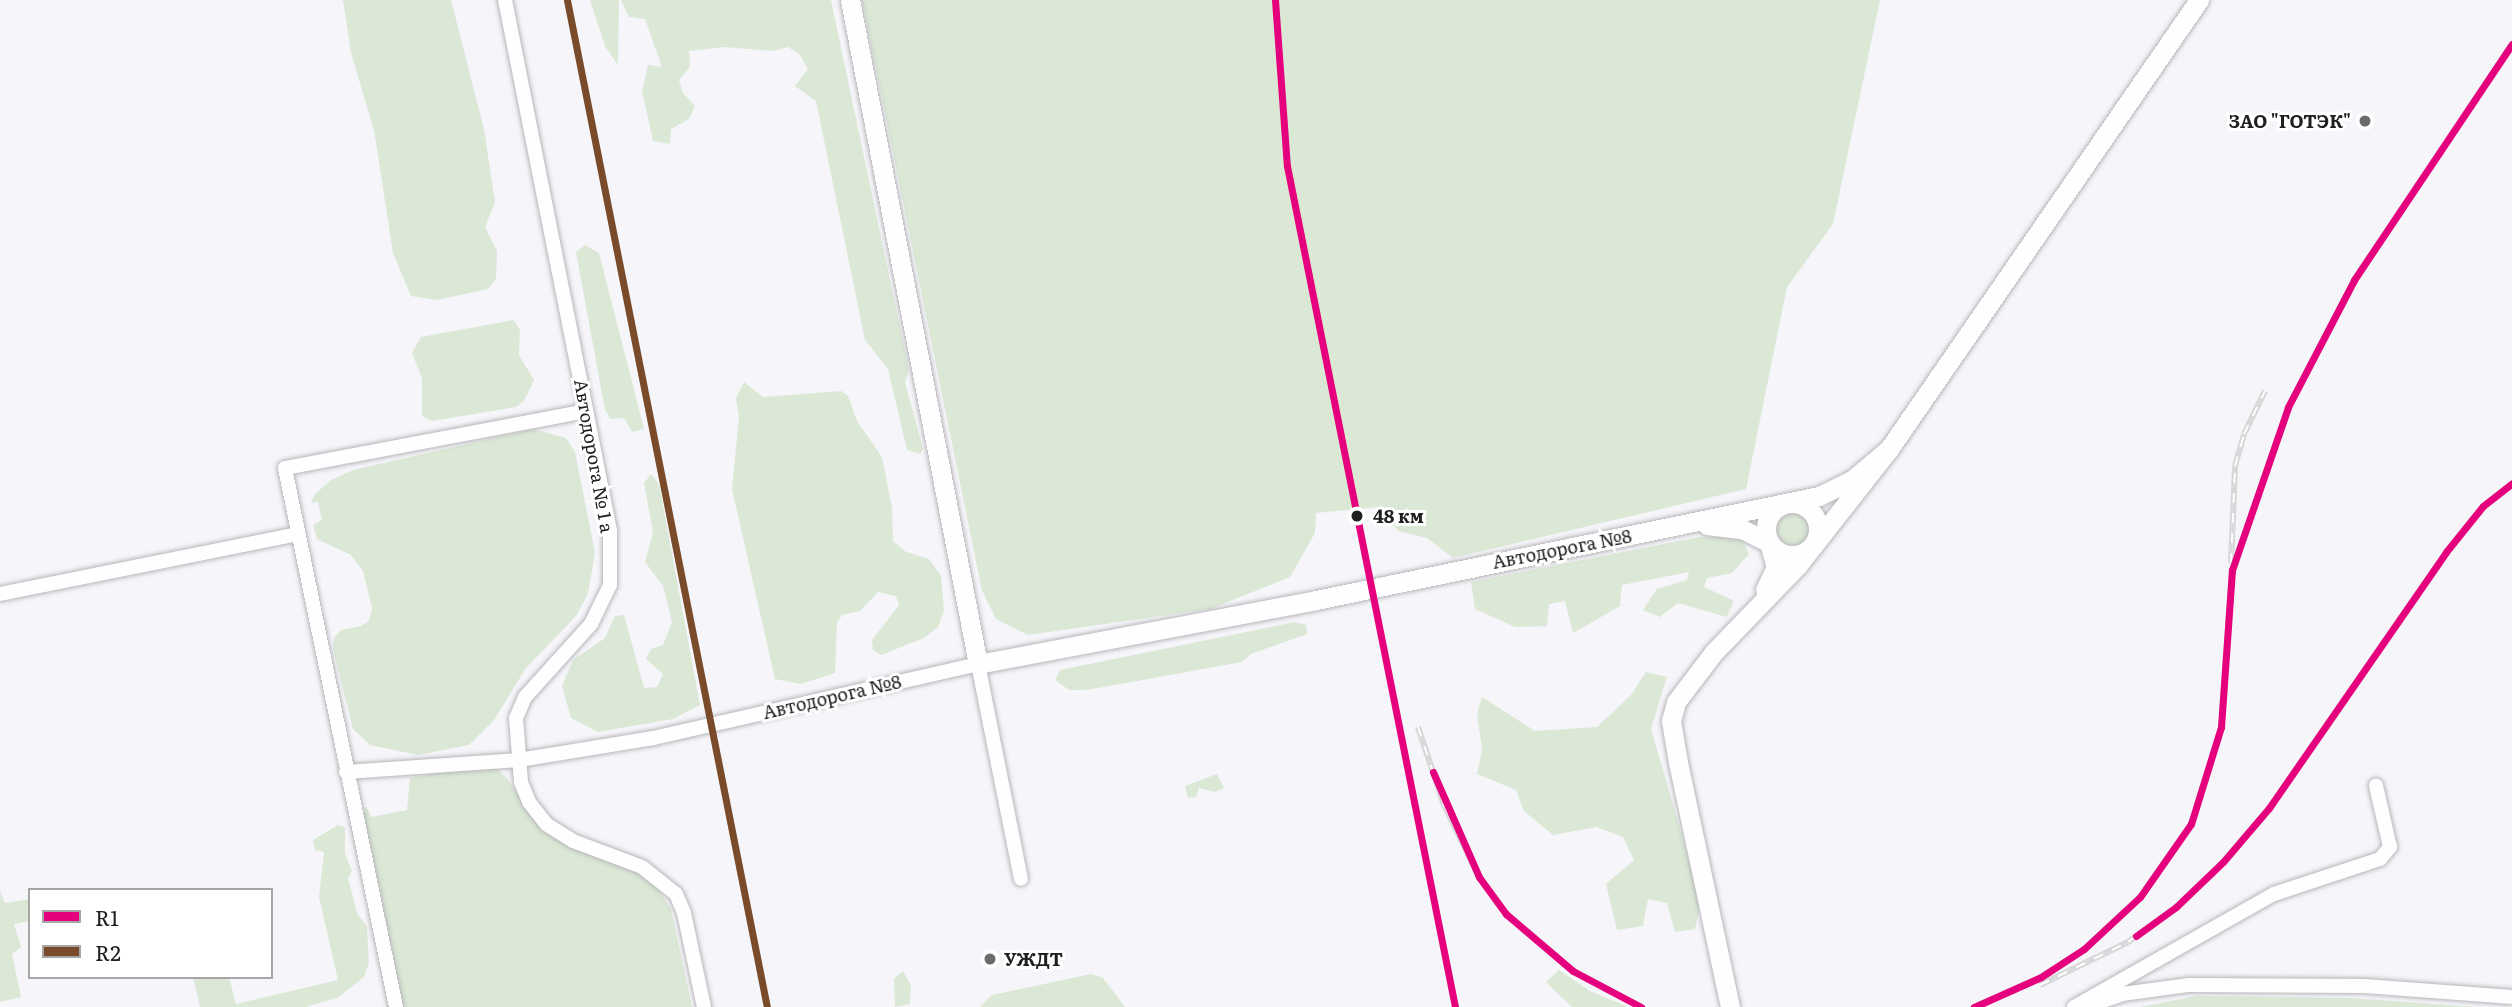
<!DOCTYPE html>
<meta charset="utf-8">
<style>
body{margin:0}
#map{position:relative;width:2512px;height:1007px;overflow:hidden;background:#f5f5fa;font-family:Literata,serif}
div>[style]{position:absolute}
.green>*{inset:0;background:#dbe8d5}
.round{border-radius:50%}
.roads{filter:drop-shadow(0 0 2px #b7b7bb) drop-shadow(0 0 2px #b7b7bb)}
.street>*{height:14px;margin:-7px;padding:0 7px;transform-origin:7px;border-radius:7px;background:#fefefe}
.secondary>*{height:19px;margin:-9.5px;padding:0 9.5px;transform-origin:9.5px;border-radius:9.5px;background:#fefefe}
.secondary>.ring{margin:-9.5px;padding:0;box-sizing:content-box;background:none;border:19px solid #fefefe;border-radius:50%}
.rail>*{height:6px;margin-top:-3px;transform-origin:0;background:repeating-linear-gradient(90deg,#fff 0 10px,#d7d7d8 0 20px);box-sizing:border-box;border-block:2px solid #d7d7d8}
.rail-1>*{height:7px;margin:-3.5px;padding:0 3.5px;transform-origin:3.5px;border-radius:3.5px;background:#e5007d}
.rail-2>*{height:7px;margin:-3.5px;padding:0 3.5px;transform-origin:3.5px;border-radius:3.5px;background:#7a4b2a}
.dots>*{width:19px;height:19px;translate:-50% -50%;box-sizing:border-box;border:4px solid #fff;border-radius:50%}
span{translate:-50% -50%;white-space:nowrap;text-align:center;line-height:1.15;-webkit-text-stroke:6px #fff;paint-order:stroke}
.poi-label{font-size:18px;color:#202023;font-weight:700}
.right{translate:-100% -50%;text-align:right}
.left{translate:0 -50%;text-align:left}
.street-label{font-size:18px;color:#202023}
.stop-label{font-size:18px;color:#202023;font-weight:700}
.legend{position:absolute;left:28px;top:888px;width:245px;height:91px;box-sizing:border-box;background:#fff;border:2px solid #a6a6a7;margin:0;padding:9px 12px;list-style:none;font-size:21px;color:#202023}
.legend li{display:flex;align-items:center;gap:14px;height:35px}
.legend b{width:35px;border:2px solid #a6a6a7}
</style>
<div id="map">
<div class="green">
<i style="clip-path:polygon(343px 0,451px 0,484px 129px,495px 202px,485px 227px,497px 251px,496px 279px,488px 289px,437px 300px,411px 296px,393px 253px,374px 130px,351px 53px)"></i>
<i style="clip-path:polygon(590px 0,619px 0,618px 65px,605px 46px)"></i>
<i style="clip-path:polygon(621px 0,831px 0,909px 370px,905px 382px,923px 449px,920px 454px,907px 450px,888px 369px,865px 340px,816px 101px,795px 86px,808px 69px,800px 55px,788px 47px,773px 51px,724px 47px,689px 51px,690px 67px,679px 80px,683px 93px,695px 106px,689px 119px,671px 129px,670px 144px,653px 141px,642px 91px,648px 65px,662px 67px,645px 19px,629px 17px)"></i>
<i style="clip-path:polygon(862px 0,1880px 0,1833px 224px,1787px 287px,1746px 489px,1453px 558px,1427px 538px,1398px 531px,1380px 507px,1316px 513px,1315px 533px,1290px 577px,1210px 609px,1028px 635px,996px 619px,982px 591px)"></i>
<i style="clip-path:polygon(585px 245px,599px 253px,644px 429px,632px 432px,624px 418px,611px 419px,605px 410px,576px 252px)"></i>
<i style="clip-path:polygon(514px 320px,520px 330px,519px 355px,534px 380px,524px 401px,516px 407px,432px 421px,422px 416px,422px 378px,412px 353px,421px 337px)"></i>
<i style="clip-path:polygon(744px 382px,763px 397px,841px 391px,848px 396px,857px 421px,882px 457px,892px 507px,893px 541px,906px 552px,929px 559px,941px 576px,944px 611px,938px 627px,924px 638px,881px 655px,873px 650px,872px 640px,899px 605px,896px 596px,878px 592px,860px 611px,842px 615px,837px 623px,835px 673px,801px 684px,775px 679px,732px 489px,739px 417px,736px 398px)"></i>
<i style="clip-path:polygon(533px 429px,566px 438px,575px 452px,595px 553px,588px 594px,576px 616px,526px 668px,494px 720px,469px 745px,418px 755px,370px 745px,353px 729px,333px 649px,334px 638px,341px 630px,361px 626px,369px 621px,372px 608px,363px 571px,351px 555px,317px 539px,313px 525px,322px 520px,318px 502px,311px 503px,315px 494px,331px 480px,353px 470px)"></i>
<i style="clip-path:polygon(651px 474px,659px 484px,700px 705px,673px 719px,598px 732px,571px 718px,562px 686px,573px 660px,605px 638px,615px 616px,624px 615px,644px 688px,657px 687px,663px 674px,646px 659px,651px 649px,663px 645px,672px 622px,663px 586px,645px 562px,653px 532px,644px 483px)"></i>
<i class="round" style="left:1777px;top:512px;width:34px;height:34px"></i>
<i style="clip-path:polygon(1699px 537px,1741px 537px,1749px 554px,1732px 573px,1707px 578px,1704px 587px,1734px 601px,1727px 617px,1678px 603px,1660px 617px,1643px 610px,1657px 589px,1687px 580px,1689px 572px,1622px 585px,1620px 606px,1573px 633px,1565px 601px,1549px 604px,1547px 626px,1515px 627px,1475px 609px,1471px 582px)"></i>
<i style="clip-path:polygon(1295px 622px,1306px 625px,1307px 634px,1251px 654px,1242px 662px,1087px 690px,1069px 690px,1055px 680px,1060px 670px)"></i>
<i style="clip-path:polygon(1646px 672px,1667px 677px,1651px 729px,1701px 901px,1695px 929px,1675px 932px,1667px 903px,1648px 899px,1643px 926px,1617px 930px,1606px 884px,1634px 860px,1623px 837px,1596px 827px,1553px 835px,1524px 811px,1516px 790px,1477px 774px,1482px 750px,1477px 713px,1482px 697px,1535px 731px,1597px 727px,1631px 695px)"></i>
<i style="clip-path:polygon(482px 765px,497px 769px,507px 778px,535px 821px,650px 877px,671px 909px,692px 1007px,401px 1007px,363px 815px,366px 806px,371px 817px,407px 810px,410px 778px)"></i>
<i style="clip-path:polygon(1217px 774px,1224px 788px,1215px 792px,1199px 788px,1196px 797px,1188px 798px,1185px 786px)"></i>
<i style="clip-path:polygon(338px 825px,345px 827px,345px 854px,352px 871px,348px 879px,357px 913px,367px 927px,369px 963px,364px 977px,339px 997px,306px 1007px,200px 1007px,193px 977px,229px 977px,236px 1004px,338px 980px,319px 897px,324px 852px,315px 850px,313px 840px)"></i>
<i style="clip-path:polygon(0 891px,5px 903px,30px 899px,30px 921px,14px 924px,21px 947px,12px 954px,21px 997px,0 1002px)"></i>
<i style="clip-path:polygon(1559px 970px,1590px 991px,1628px 1007px,1572px 1007px,1546px 982px)"></i>
<i style="clip-path:polygon(903px 971px,911px 986px,910px 1004px,895px 1007px,894px 979px)"></i>
<i style="clip-path:polygon(1091px 974px,1103px 978px,1125px 1007px,980px 1007px,992px 995px)"></i>
<i style="clip-path:polygon(2196px 996px,2349px 998px,2476px 1007px,2140px 1007px)"></i>
</div>
<div class="roads">
<div class="street">
<i style="left:505px;top:0;width:541px;rotate:78.81deg"></i>
<i style="left:610px;top:531px;width:54px;rotate:90deg"></i>
<i style="left:610px;top:585px;width:43px;rotate:116deg"></i>
<i style="left:591px;top:624px;width:98px;rotate:132.1deg"></i>
<i style="left:525px;top:697px;width:23px;rotate:113deg"></i>
<i style="left:516px;top:718px;width:64px;rotate:85.5deg"></i>
<i style="left:521px;top:782px;width:22px;rotate:68deg"></i>
<i style="left:529px;top:802px;width:28px;rotate:52deg"></i>
<i style="left:546px;top:824px;width:32px;rotate:32deg"></i>
<i style="left:573px;top:841px;width:74px;rotate:20.6deg"></i>
<i style="left:642px;top:867px;width:43px;rotate:38.5deg"></i>
<i style="left:676px;top:894px;width:21px;rotate:67deg"></i>
<i style="left:684px;top:913px;width:96px;rotate:78deg"></i>
<i style="left:0;top:594px;width:304px;rotate:-11.4deg"></i>
<i style="left:346px;top:772px;width:173px;rotate:-4deg"></i>
<i style="left:519px;top:760px;width:136px;rotate:-9.3deg"></i>
<i style="left:653px;top:738px;width:333px;rotate:-12.8deg"></i>
<i style="left:978px;top:664px;width:219px;rotate:78.7deg"></i>
<i style="left:396px;top:1007px;width:550px;rotate:-101.64deg"></i>
<i style="left:285px;top:468px;width:306px;rotate:-10.7deg"></i>
<i style="left:2074px;top:1007px;width:230px;rotate:-29.5deg"></i>
<i style="left:2274px;top:894px;width:112px;rotate:-18.3deg"></i>
<i style="left:2380px;top:859px;width:16px;rotate:-50deg"></i>
<i style="left:2390px;top:847px;width:63px;rotate:-102.9deg"></i>
<i style="left:2085px;top:1007px;width:39px;rotate:-19deg"></i>
<i style="left:2122px;top:994px;width:68px;rotate:-7.7deg"></i>
<i style="left:2189px;top:985px;width:176px;rotate:0.3deg"></i>
<i style="left:2365px;top:986px;width:147px;rotate:4.3deg"></i>
</div>
<div class="secondary">
<i style="left:850px;top:0;width:676px;rotate:79.09deg"></i>
<i style="left:978px;top:664px;width:344px;rotate:-10.7deg"></i>
<i style="left:1316px;top:600px;width:514px;rotate:-11.68deg"></i>
<i style="left:1819px;top:496px;width:37px;rotate:-26deg"></i>
<i style="left:1852px;top:480px;width:48px;rotate:-40deg"></i>
<i class="ring" style="left:1766px;top:503px;width:33px;height:33px"></i>
<i style="left:1707px;top:525px;width:35px;rotate:7deg"></i>
<i style="left:1742px;top:529px;width:30px;rotate:27deg"></i>
<i style="left:1769px;top:543px;width:25px;rotate:74deg"></i>
<i style="left:1776px;top:567px;width:25px;rotate:116deg"></i>
<i style="left:1730px;top:1007px;width:250px;rotate:-102deg"></i>
<i style="left:1678px;top:762px;width:42px;rotate:-99.7deg"></i>
<i style="left:1671px;top:721px;width:20px;rotate:-75deg"></i>
<i style="left:1676px;top:702px;width:63px;rotate:-52.8deg"></i>
<i style="left:1714px;top:652px;width:121px;rotate:-46deg"></i>
<i style="left:1798px;top:565px;width:147px;rotate:-51.9deg"></i>
<i style="left:1889px;top:449px;width:546px;rotate:-55.38deg"></i>
</div>
</div>
<div class="rail">
<i style="left:567px;top:0;width:1027px;rotate:78.77deg"></i>
<i style="left:2231px;top:563px;width:97px;rotate:-87.6deg"></i>
<i style="left:2235px;top:466px;width:33px;rotate:-74deg"></i>
<i style="left:2244px;top:434px;width:48px;rotate:-64deg"></i>
<i style="left:1418px;top:727px;width:82px;rotate:71.6deg"></i>
<i style="left:1444px;top:805px;width:80px;rotate:64.1deg"></i>
<i style="left:1479px;top:877px;width:46px;rotate:53.9deg"></i>
<i style="left:1506px;top:914px;width:88px;rotate:40.4deg"></i>
<i style="left:1573px;top:971px;width:77px;rotate:27.9deg"></i>
<i style="left:2040px;top:985px;width:98px;rotate:-26deg"></i>
<i style="left:2128px;top:942px;width:59px;rotate:-36.1deg"></i>
<i style="left:2176px;top:907px;width:65px;rotate:-43.8deg"></i>
<i style="left:2223px;top:862px;width:71px;rotate:-49.6deg"></i>
<i style="left:2269px;top:808px;width:311px;rotate:-55.3deg"></i>
<i style="left:2446px;top:552px;width:59px;rotate:-51.2deg"></i>
<i style="left:2483px;top:506px;width:37px;rotate:-38deg"></i>
<i style="left:1974px;top:1007px;width:73px;rotate:-24.1deg"></i>
<i style="left:2041px;top:977px;width:51px;rotate:-33.1deg"></i>
<i style="left:2084px;top:949px;width:76px;rotate:-42.9deg"></i>
<i style="left:2140px;top:897px;width:89px;rotate:-55.1deg"></i>
<i style="left:2191px;top:824px;width:102px;rotate:-72.8deg"></i>
<i style="left:2221px;top:727px;width:157px;rotate:-86deg"></i>
<i style="left:2232px;top:570px;width:172px;rotate:-71deg"></i>
<i style="left:2288px;top:407px;width:143px;rotate:-62.5deg"></i>
<i style="left:2354px;top:280px;width:284px;rotate:-56.2deg"></i>
</div>
<div class="rail-1">
<i style="left:1275px;top:0;width:166px;rotate:85.9deg"></i>
<i style="left:1287px;top:166px;width:858px;rotate:78.7deg"></i>
<i style="left:1433px;top:772px;width:115px;rotate:66.3deg"></i>
<i style="left:1479px;top:877px;width:46px;rotate:53.9deg"></i>
<i style="left:1506px;top:914px;width:88px;rotate:40.4deg"></i>
<i style="left:1573px;top:971px;width:77px;rotate:27.9deg"></i>
<i style="left:2136px;top:936px;width:49px;rotate:-35.9deg"></i>
<i style="left:2176px;top:907px;width:65px;rotate:-43.8deg"></i>
<i style="left:2223px;top:862px;width:71px;rotate:-49.6deg"></i>
<i style="left:2269px;top:808px;width:311px;rotate:-55.3deg"></i>
<i style="left:2446px;top:552px;width:59px;rotate:-51.2deg"></i>
<i style="left:2483px;top:506px;width:37px;rotate:-38deg"></i>
<i style="left:1974px;top:1007px;width:73px;rotate:-24.1deg"></i>
<i style="left:2041px;top:977px;width:51px;rotate:-33.1deg"></i>
<i style="left:2084px;top:949px;width:76px;rotate:-42.9deg"></i>
<i style="left:2140px;top:897px;width:89px;rotate:-55.1deg"></i>
<i style="left:2191px;top:824px;width:102px;rotate:-72.8deg"></i>
<i style="left:2221px;top:727px;width:157px;rotate:-86deg"></i>
<i style="left:2232px;top:570px;width:172px;rotate:-71deg"></i>
<i style="left:2288px;top:407px;width:143px;rotate:-62.5deg"></i>
<i style="left:2354px;top:280px;width:284px;rotate:-56.2deg"></i>
</div>
<div class="rail-2">
<i style="left:567px;top:0;width:1027px;rotate:78.77deg"></i>
</div>
<div class="dots">
<i style="left:2365px;top:121px;background:#6b6b6e"></i>
<i style="left:1357px;top:516px;background:#202023"></i>
<i style="left:990px;top:959px;background:#6b6b6e"></i>
</div>
<div class="poi-label">
<span class="right" style="left:2351px;top:121px">ЗАО "ГОТЭК"</span>
<span class="left" style="left:1004px;top:959px">УЖДТ</span>
</div>
<div class="street-label">
<span style="left:594px;top:456px;rotate:80deg">Автодорога № 1 а</span>
<span style="left:1562px;top:549px;rotate:-11deg">Автодорога №8</span>
<span style="left:832px;top:697px;rotate:-13deg">Автодорога №8</span>
</div>
<div class="stop-label">
<span class="left" style="left:1373px;top:516px">48 км</span>
</div>
<ul class="legend">
<li><b style="height:9px;background:#e5007d"></b>R1</li>
<li><b style="height:9px;background:#7a4b2a"></b>R2</li>
</ul>
</div>
